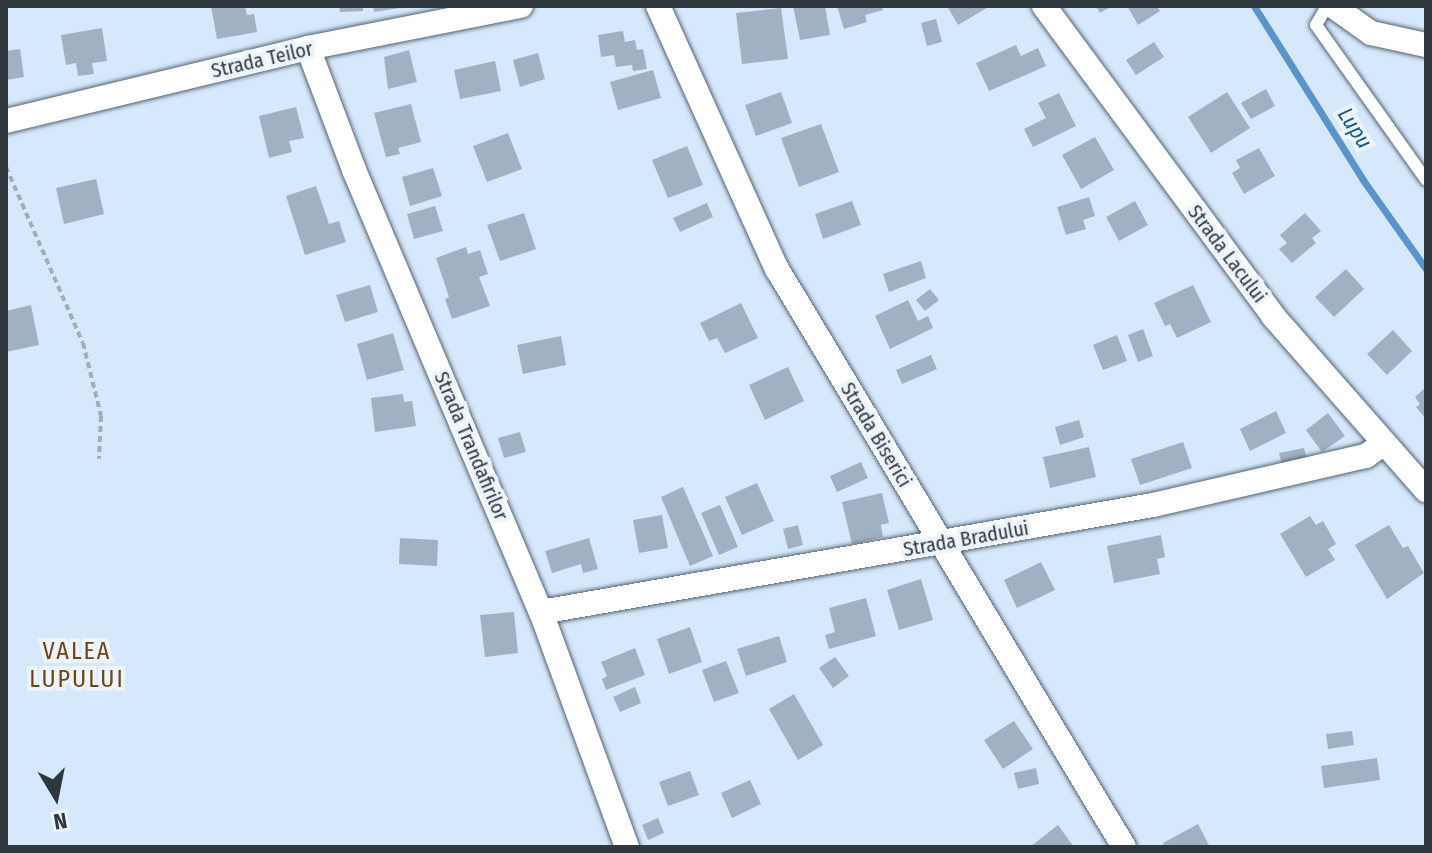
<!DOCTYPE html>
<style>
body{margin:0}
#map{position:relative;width:1432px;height:853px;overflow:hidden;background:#d6e8fb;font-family:"Fira Sans Condensed",sans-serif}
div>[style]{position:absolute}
.stream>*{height:7px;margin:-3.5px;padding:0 3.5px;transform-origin:3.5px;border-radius:3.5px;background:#5a94cb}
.building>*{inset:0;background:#a0b1c3}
.path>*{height:4px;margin-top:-2px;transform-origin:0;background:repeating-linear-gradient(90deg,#9faebd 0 6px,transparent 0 10px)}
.roads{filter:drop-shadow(0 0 2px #536373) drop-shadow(0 0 2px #536373)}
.lane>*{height:12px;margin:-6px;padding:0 6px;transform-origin:6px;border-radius:6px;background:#fff}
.street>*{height:24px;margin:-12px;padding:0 12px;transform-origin:12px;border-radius:12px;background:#fff}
span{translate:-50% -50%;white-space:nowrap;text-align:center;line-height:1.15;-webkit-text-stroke:8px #edf4fc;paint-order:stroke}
.street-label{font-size:20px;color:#30383f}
.water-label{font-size:22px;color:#18578b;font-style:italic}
.quarter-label{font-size:24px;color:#6c4617;letter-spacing:2px}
.frame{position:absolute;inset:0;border:8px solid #30383f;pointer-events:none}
.north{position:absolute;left:16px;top:757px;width:80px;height:80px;-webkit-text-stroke:6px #edf4fc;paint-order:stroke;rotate:170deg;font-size:22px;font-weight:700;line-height:32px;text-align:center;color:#30383f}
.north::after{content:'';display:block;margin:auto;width:28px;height:36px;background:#30383f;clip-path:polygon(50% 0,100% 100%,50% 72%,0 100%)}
</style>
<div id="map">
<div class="stream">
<i style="left:1254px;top:6px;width:205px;rotate:57.9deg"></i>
<i style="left:1363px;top:180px;width:109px;rotate:54.7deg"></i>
</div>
<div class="building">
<i style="clip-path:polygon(211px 6px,245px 6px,247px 15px,254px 14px,257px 32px,217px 39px)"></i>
<i style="clip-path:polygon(339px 6px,363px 6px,363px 11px,340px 12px)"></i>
<i style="clip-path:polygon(373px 6px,400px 6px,400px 8px,374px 12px)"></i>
<i style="clip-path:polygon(793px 6px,825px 6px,830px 35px,800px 40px)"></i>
<i style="clip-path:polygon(837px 6px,882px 6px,883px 10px,865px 15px,867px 22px,844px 29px)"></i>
<i style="clip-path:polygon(947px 6px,990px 6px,958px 25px)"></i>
<i style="clip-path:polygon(1096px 6px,1112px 6px,1100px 13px)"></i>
<i style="clip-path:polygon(1127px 6px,1157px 6px,1160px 11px,1138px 25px)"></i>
<i style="clip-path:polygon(781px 8px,788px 59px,742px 64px,736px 13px)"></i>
<i style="clip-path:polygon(936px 19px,942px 42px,927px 46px,921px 23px)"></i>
<i style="clip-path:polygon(102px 28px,107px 61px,92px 63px,94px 74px,78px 76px,76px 63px,66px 65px,61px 35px)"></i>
<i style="clip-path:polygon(623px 31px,625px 42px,635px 40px,637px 50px,643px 49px,647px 69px,633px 71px,632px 65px,616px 67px,614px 55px,601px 57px,598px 35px)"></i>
<i style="clip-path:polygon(1154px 42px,1164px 57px,1136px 75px,1126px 60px)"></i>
<i style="clip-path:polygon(1016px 45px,1021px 56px,1038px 48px,1046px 66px,989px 91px,976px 63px)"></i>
<i style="clip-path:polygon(20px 49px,24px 77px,6px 80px,6px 51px)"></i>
<i style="clip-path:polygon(409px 50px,417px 82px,388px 89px,384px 57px)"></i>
<i style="clip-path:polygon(538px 53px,545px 79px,520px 87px,513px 60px)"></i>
<i style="clip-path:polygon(495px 61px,501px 91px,460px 99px,454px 70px)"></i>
<i style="clip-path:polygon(653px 70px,661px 98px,618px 110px,610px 82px)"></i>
<i style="clip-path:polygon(1266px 89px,1275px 106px,1251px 119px,1241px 103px)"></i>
<i style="clip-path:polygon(781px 92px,792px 123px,756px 136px,745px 105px)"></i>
<i style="clip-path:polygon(1227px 92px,1250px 128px,1211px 153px,1188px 117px)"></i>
<i style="clip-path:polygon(1059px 93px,1076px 126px,1033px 147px,1024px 129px,1046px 118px,1038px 103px)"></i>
<i style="clip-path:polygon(411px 104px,421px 142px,398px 148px,400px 154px,386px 157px,374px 113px)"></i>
<i style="clip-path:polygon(296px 107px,304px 138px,289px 141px,292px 152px,269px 158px,259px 116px)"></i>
<i style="clip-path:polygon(821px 124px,839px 172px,799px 187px,781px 138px)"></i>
<i style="clip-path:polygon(508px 133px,522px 169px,487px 182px,473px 146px)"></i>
<i style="clip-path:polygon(1095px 137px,1114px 170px,1081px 189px,1062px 155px)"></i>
<i style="clip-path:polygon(687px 146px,703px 185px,668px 198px,652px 160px)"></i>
<i style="clip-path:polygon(1259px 148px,1275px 176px,1244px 194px,1232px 173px,1240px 168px,1236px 160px)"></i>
<i style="clip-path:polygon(433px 168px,442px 196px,410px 206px,402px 177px)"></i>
<i style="clip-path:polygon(96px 179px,104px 214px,64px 224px,56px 188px)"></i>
<i style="clip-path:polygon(316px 186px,329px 224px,339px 221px,346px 242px,305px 255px,286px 196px)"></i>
<i style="clip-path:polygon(1089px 197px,1095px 216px,1083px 220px,1086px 229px,1066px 235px,1057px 207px)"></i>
<i style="clip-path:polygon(852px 201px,861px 225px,823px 239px,815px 214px)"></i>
<i style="clip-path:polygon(1135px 201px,1148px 225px,1119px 241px,1106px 217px)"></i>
<i style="clip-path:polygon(707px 203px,713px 217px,680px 232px,673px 218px)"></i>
<i style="clip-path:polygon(435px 206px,443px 231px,414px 239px,407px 214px)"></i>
<i style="clip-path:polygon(524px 213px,536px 249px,500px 261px,487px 225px)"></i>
<i style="clip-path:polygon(1305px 213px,1321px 231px,1312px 238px,1316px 243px,1292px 263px,1279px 249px,1287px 243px,1280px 235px)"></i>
<i style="clip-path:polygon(466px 247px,468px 254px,480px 250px,488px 274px,479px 277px,490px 306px,452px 319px,445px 299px,449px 297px,436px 258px)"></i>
<i style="clip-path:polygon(921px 261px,926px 278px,889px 292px,883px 274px)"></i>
<i style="clip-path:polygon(1346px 269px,1364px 289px,1334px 317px,1315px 297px)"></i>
<i style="clip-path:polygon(370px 285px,378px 312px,345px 322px,336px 295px)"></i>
<i style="clip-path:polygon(1193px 285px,1211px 322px,1177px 338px,1170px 324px,1165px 326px,1154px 303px)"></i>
<i style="clip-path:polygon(930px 289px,939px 300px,925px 311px,916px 300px)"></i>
<i style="clip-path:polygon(908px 300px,918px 321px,928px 316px,933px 328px,890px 349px,875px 316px)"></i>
<i style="clip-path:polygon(741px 303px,758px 338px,725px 353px,717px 338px,709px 341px,700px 323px)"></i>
<i style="clip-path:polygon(31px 305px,39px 345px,6px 352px,6px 311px)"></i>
<i style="clip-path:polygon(1143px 329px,1153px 356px,1138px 362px,1128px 335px)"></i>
<i style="clip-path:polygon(1393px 330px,1412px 351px,1387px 375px,1367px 354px)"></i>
<i style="clip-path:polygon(393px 333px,404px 370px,367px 380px,357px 344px)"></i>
<i style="clip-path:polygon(1117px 335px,1127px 361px,1103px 370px,1093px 345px)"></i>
<i style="clip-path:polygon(561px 336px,566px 365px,523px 374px,517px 345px)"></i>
<i style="clip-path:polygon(931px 355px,937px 369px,902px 384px,896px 370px)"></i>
<i style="clip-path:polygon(788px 367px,804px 401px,765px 420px,749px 385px)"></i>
<i style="clip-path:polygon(1426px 387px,1426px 419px,1416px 407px,1420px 404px,1415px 397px)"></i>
<i style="clip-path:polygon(403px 394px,404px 402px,412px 401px,416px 426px,375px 432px,371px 398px)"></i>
<i style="clip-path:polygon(1276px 411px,1286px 433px,1250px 451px,1240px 429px)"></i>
<i style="clip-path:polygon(1328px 413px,1345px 436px,1322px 452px,1306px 430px)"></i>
<i style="clip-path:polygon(1079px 420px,1084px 437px,1060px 445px,1055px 427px)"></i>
<i style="clip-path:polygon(520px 432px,526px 452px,504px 458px,498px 438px)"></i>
<i style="clip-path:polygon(1183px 442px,1192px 468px,1140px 485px,1131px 459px)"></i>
<i style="clip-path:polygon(1089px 447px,1096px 477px,1050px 488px,1043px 457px)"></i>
<i style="clip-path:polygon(1304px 448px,1307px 459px,1282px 465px,1279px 453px)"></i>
<i style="clip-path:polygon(861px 462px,868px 478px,837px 492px,830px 476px)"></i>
<i style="clip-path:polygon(757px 483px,774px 521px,742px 535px,725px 497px)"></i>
<i style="clip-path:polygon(683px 487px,713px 556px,690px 566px,661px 497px)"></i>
<i style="clip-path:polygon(882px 493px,889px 523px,881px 525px,883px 537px,852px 544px,842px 502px)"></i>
<i style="clip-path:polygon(720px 505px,738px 547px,719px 555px,701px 513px)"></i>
<i style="clip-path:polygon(662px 515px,668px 548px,639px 553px,633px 520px)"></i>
<i style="clip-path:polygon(1310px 516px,1316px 525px,1323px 521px,1336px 544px,1328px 549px,1335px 560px,1306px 577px,1280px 534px)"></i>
<i style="clip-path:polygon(798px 525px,803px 545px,788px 549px,783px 529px)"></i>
<i style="clip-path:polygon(1389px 525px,1403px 548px,1408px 546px,1424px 573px,1387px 599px,1355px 545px)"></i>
<i style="clip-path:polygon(1161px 535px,1165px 557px,1157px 559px,1160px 574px,1114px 583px,1107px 546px)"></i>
<i style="clip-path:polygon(400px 538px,438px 540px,437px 566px,399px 564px)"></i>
<i style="clip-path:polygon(589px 538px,598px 569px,583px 573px,581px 564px,552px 573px,545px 551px)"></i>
<i style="clip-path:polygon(1041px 562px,1055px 590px,1017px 608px,1004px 580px)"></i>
<i style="clip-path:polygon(921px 579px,933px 620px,899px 630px,887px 590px)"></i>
<i style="clip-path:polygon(866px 598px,876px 636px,829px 649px,825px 635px,835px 632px,829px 608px)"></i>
<i style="clip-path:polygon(514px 612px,518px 653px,485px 657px,480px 615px)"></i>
<i style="clip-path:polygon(690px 627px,702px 662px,669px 674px,657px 639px)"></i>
<i style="clip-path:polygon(779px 636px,787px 662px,746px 676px,737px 649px)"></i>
<i style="clip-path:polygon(635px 648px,645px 675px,606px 690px,602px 679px,607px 676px,601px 662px)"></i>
<i style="clip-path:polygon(835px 657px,849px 676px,833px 688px,819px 668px)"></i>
<i style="clip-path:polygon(726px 661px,739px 693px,714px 702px,702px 670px)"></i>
<i style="clip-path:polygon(635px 687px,641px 703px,620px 712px,613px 697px)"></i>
<i style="clip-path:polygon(794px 694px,823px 745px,798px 760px,769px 709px)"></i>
<i style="clip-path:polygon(1014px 721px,1033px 749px,1003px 769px,984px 740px)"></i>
<i style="clip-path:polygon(1352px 731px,1354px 745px,1328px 749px,1326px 734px)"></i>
<i style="clip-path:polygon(1377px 758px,1380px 780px,1324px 788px,1321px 766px)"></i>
<i style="clip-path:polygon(1036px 768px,1039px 784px,1018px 789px,1014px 773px)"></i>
<i style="clip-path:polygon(690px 771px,699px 795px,668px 806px,659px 782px)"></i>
<i style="clip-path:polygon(750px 780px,761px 804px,732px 818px,721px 793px)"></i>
<i style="clip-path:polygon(658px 818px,664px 833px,648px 840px,642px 825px)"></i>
<i style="clip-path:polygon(1198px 824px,1210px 847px,1165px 847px,1163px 843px)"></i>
<i style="clip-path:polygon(1058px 825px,1074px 847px,1030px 847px)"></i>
</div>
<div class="path">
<i style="left:6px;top:167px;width:192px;rotate:66.4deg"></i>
<i style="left:83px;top:343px;width:75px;rotate:76.1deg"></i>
<i style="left:101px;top:416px;width:43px;rotate:92.7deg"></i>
</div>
<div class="roads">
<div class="lane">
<i style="left:1327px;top:6px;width:22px;rotate:120deg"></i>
<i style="left:1316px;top:25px;width:190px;rotate:54.6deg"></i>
</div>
<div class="street">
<i style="left:658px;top:6px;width:289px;rotate:65.7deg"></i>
<i style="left:777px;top:269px;width:674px;rotate:59.02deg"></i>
<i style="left:1044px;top:6px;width:385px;rotate:53.5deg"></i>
<i style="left:1273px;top:316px;width:232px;rotate:48.7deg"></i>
<i style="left:1333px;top:6px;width:47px;rotate:35.4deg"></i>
<i style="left:1371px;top:33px;width:56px;rotate:12.3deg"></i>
<i style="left:308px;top:48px;width:130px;rotate:69.3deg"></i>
<i style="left:354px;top:170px;width:480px;rotate:67.1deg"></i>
<i style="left:541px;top:612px;width:250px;rotate:69.9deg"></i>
<i style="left:6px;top:121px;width:311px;rotate:-13.6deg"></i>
<i style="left:308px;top:48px;width:217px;rotate:-11.2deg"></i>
<i style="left:541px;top:612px;width:621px;rotate:-9.92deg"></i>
<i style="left:1153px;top:505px;width:219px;rotate:-13deg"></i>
<i style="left:1366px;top:456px;width:22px;rotate:-36deg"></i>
</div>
</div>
<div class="street-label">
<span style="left:262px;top:60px;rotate:-13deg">Strada Teilor</span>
<span style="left:1227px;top:254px;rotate:53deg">Strada Lacului</span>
<span style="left:876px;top:435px;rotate:59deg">Strada Biserici</span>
<span style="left:471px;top:446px;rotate:67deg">Strada Trandafirilor</span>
<span style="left:966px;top:539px;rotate:-10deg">Strada Bradului</span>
</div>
<div class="water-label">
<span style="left:1355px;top:128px;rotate:57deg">Lupu</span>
</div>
<div class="quarter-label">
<span style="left:77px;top:666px">VALEA<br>LUPULUI</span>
</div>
<div class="frame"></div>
<div class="north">N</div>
</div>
